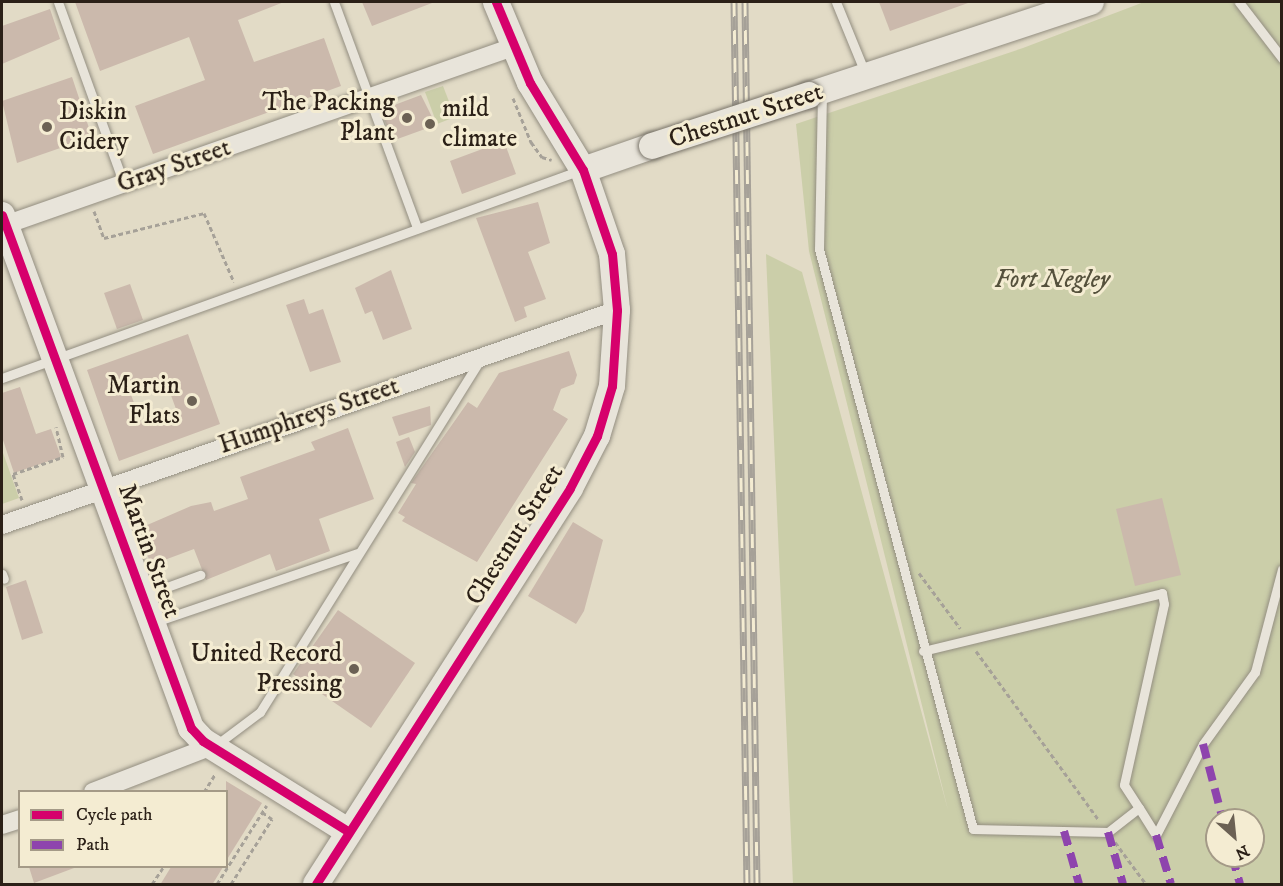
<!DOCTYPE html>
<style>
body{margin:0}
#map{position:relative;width:1283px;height:886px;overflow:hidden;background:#e2dbc6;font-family:"IM FELL DW Pica",serif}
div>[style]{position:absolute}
.green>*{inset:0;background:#cbcea9}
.building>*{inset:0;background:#cbb9ac}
.path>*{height:3px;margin-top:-1.5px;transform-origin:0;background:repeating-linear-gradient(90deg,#a6a198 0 4.5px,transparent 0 7.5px)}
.roads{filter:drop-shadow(0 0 2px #938e81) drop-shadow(0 0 2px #938e81)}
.lane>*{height:9px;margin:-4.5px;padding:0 4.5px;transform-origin:4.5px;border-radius:4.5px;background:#e8e4da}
.street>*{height:18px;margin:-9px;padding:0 9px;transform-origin:9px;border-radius:9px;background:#e8e4da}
.secondary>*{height:26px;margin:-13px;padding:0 13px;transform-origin:13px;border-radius:13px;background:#e8e4da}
.rail>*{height:7px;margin-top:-3.5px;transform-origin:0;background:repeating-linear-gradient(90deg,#f4ecd2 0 14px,#a6a198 0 28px);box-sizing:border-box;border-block:2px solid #a6a198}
.bridges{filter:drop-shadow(0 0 2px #7a756a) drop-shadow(0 0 2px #7a756a)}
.secondary-bridge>*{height:26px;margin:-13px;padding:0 13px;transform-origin:13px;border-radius:13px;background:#e8e4da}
.quiet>*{height:8px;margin-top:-4px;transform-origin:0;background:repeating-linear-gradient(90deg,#8e44ad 0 15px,transparent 0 23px)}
.cycleway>*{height:9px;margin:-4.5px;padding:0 4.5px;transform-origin:4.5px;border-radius:4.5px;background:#d6006c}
.dots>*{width:16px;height:16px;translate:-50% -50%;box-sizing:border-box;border:3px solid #f4ecd2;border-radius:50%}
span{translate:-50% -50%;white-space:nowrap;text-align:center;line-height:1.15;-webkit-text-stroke:6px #f4ecd2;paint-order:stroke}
.poi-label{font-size:26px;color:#2b2017}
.right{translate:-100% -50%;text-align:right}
.left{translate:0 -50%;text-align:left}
.street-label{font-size:26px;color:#2b2017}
.park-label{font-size:26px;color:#55513c;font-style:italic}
.frame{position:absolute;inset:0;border:3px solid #2b2017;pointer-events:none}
.legend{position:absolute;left:18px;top:790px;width:210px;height:78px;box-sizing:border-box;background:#f4ecd2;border:2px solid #a49a87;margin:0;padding:8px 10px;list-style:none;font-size:18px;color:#2b2017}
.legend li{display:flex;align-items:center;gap:12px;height:30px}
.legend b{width:30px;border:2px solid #a49a87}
.north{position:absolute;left:1205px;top:808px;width:60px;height:60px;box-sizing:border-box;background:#f4ecd2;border:2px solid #a49a87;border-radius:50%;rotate:153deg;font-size:16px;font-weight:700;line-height:24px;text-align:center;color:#2b2017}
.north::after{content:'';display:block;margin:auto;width:21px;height:27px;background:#6b6154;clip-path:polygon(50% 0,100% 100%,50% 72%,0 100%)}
</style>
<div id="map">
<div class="green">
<i style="clip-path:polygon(evenodd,1144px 2px,1281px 2px,1281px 884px,793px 884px,766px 254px,802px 272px,948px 810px,809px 251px,796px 124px,1023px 48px,1144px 2px,1217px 820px,1253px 820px,1253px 856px,1217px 856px,1217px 820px)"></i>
<i style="clip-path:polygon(443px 86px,455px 117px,437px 124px,425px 92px)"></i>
<i style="clip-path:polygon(2px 450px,19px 498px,2px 504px)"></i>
</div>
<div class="building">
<i style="clip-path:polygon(75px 2px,284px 2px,238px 20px,254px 62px,324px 38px,341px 86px,153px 154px,135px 106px,205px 80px,189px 37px,100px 71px)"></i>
<i style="clip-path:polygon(362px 2px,432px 2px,432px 3px,372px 26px)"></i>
<i style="clip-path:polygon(879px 2px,967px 2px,968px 3px,890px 31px)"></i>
<i style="clip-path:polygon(50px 9px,60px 39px,2px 64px,2px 26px)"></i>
<i style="clip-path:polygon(72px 77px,92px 137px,17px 163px,2px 101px)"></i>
<i style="clip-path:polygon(421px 95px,436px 125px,392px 141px,381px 110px)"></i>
<i style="clip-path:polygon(504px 141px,516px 174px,462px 194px,450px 161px)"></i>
<i style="clip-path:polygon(538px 202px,550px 243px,528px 252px,546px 299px,524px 307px,527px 317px,515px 322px,476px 218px)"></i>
<i style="clip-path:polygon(391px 270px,412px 329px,383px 340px,372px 311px,365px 314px,355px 288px)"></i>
<i style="clip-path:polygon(130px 284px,143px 320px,117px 329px,104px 293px)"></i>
<i style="clip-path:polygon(304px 299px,309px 314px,323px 309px,341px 362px,310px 372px,286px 305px)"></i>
<i style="clip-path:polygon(evenodd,188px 334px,220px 424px,119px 461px,87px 370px,188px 334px,165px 379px,176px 409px,141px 422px,130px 392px,165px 379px)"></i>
<i style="clip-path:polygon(569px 351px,577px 375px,574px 384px,561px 389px,553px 410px,568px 419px,477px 562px,402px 521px,405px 517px,398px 513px,416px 484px,411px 483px,468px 402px,477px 408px,499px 373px)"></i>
<i style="clip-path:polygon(20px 387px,36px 434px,51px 429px,61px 457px,14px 473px,2px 437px,2px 393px)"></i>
<i style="clip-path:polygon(430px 406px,431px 425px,399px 436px,392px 417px)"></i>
<i style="clip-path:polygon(348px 428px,374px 499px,319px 519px,330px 551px,276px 571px,270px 554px,206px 580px,194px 549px,151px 565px,138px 529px,191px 506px,211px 502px,214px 511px,248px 499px,240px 477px,315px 450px,311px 442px)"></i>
<i style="clip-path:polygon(409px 437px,415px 452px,405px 467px,396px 442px)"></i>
<i style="clip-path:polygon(1162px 498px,1181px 575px,1135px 586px,1116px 509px)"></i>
<i style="clip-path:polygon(573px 522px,603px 540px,584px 611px,576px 624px,528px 596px)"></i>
<i style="clip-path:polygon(26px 580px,43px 633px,22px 640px,6px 587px)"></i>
<i style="clip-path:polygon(338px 610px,415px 663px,371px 728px,293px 674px)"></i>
<i style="clip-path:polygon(226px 781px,262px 803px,226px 861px)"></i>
<i style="clip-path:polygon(29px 867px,74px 867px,74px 868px,34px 883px)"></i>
<i style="clip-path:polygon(171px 867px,223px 867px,212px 885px,160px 885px)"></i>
</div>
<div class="path">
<i style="left:513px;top:98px;width:48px;rotate:67.8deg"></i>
<i style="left:531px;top:142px;width:19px;rotate:54deg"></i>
<i style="left:542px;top:157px;width:10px;rotate:17deg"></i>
<i style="left:94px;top:211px;width:29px;rotate:70deg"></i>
<i style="left:104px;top:238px;width:103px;rotate:-14deg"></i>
<i style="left:204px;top:213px;width:75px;rotate:66.5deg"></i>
<i style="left:22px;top:500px;width:28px;rotate:-109deg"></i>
<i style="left:13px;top:474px;width:53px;rotate:-18.8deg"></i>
<i style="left:63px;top:457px;width:31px;rotate:-103deg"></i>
<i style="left:919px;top:573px;width:69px;rotate:53.3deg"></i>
<i style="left:976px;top:651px;width:209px;rotate:54deg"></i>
<i style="left:204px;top:792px;width:22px;rotate:-58deg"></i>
<i style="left:1115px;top:842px;width:52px;rotate:53.6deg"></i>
<i style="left:152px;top:884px;width:22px;rotate:-56deg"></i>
<i style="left:217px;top:884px;width:93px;rotate:-57.7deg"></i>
<i style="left:231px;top:884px;width:77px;rotate:-57.8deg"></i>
<i style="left:272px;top:819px;width:12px;rotate:-145deg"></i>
</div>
<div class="roads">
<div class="lane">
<i style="left:58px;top:2px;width:194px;rotate:70.1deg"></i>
<i style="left:334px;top:2px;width:241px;rotate:69.8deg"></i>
<i style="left:836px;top:2px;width:79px;rotate:67.7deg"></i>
<i style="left:1239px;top:2px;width:71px;rotate:52.5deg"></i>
<i style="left:822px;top:93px;width:156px;rotate:91.1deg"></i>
<i style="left:819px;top:249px;width:600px;rotate:75.13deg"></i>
<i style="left:973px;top:829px;width:135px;rotate:1.3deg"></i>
<i style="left:1108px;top:832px;width:39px;rotate:-38deg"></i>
<i style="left:1139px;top:808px;width:32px;rotate:58deg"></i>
<i style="left:1156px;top:835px;width:102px;rotate:-62.7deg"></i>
<i style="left:1203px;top:744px;width:89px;rotate:-54.2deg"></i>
<i style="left:1255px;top:672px;width:106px;rotate:-75.3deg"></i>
<i style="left:2px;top:378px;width:615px;rotate:-19.76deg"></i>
<i style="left:2px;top:574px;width:5px;rotate:68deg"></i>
<i style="left:145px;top:595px;width:59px;rotate:-20deg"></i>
<i style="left:155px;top:622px;width:214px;rotate:-18.8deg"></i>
<i style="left:923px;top:651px;width:246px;rotate:-13.6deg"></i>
<i style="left:1162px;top:593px;width:11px;rotate:80deg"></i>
<i style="left:1164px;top:604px;width:185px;rotate:102.5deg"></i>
<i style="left:1124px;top:785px;width:27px;rotate:57deg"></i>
<i style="left:216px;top:745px;width:55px;rotate:-36.9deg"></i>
<i style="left:260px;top:712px;width:414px;rotate:-58deg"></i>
</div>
<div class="street">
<i style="left:5px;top:225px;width:538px;rotate:-19.31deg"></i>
<i style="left:2px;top:525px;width:651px;rotate:-19.27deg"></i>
<i style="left:93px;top:792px;width:128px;rotate:-21.1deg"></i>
<i style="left:2px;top:825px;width:19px;rotate:-18deg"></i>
</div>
<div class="secondary">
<i style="left:809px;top:95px;width:297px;rotate:-18.3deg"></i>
<i style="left:583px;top:170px;width:73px;rotate:-19.2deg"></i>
<i style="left:2px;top:215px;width:547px;rotate:69.78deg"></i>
<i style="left:191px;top:728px;width:18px;rotate:47deg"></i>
<i style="left:203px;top:741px;width:168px;rotate:31.9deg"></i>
<i style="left:316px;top:884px;width:470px;rotate:-57.3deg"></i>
<i style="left:570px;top:488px;width:59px;rotate:-62.6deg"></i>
<i style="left:597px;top:436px;width:52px;rotate:-73.3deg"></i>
<i style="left:612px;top:386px;width:76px;rotate:-86.2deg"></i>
<i style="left:617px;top:310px;width:56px;rotate:-95.1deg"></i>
<i style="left:612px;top:254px;width:89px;rotate:-109deg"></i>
<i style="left:583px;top:170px;width:102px;rotate:-121.3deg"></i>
<i style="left:530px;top:83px;width:88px;rotate:-112.8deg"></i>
</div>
</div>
<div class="rail">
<i style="left:734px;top:2px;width:882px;rotate:89.16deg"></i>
<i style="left:745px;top:2px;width:882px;rotate:89.22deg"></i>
</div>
<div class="bridges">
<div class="secondary-bridge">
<i style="left:652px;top:146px;width:165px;rotate:-18deg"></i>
</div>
</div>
<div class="quiet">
<i style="left:1203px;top:744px;width:79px;rotate:75.3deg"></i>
<i style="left:1064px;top:831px;width:55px;rotate:74.2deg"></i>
<i style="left:1108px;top:832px;width:54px;rotate:73.9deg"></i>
<i style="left:1156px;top:835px;width:51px;rotate:73deg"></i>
<i style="left:1232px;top:856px;width:29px;rotate:74deg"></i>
</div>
<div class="cycleway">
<i style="left:2px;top:215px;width:547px;rotate:69.78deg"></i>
<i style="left:191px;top:728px;width:18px;rotate:47deg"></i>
<i style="left:203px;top:741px;width:168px;rotate:31.9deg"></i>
<i style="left:316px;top:884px;width:470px;rotate:-57.3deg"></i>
<i style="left:570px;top:488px;width:59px;rotate:-62.6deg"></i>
<i style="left:597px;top:436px;width:52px;rotate:-73.3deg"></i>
<i style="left:612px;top:386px;width:76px;rotate:-86.2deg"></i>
<i style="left:617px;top:310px;width:56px;rotate:-95.1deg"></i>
<i style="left:612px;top:254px;width:89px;rotate:-109deg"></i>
<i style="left:583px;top:170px;width:102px;rotate:-121.3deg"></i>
<i style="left:530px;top:83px;width:88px;rotate:-112.8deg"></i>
</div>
<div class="dots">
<i style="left:407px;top:118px;background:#6b6154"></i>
<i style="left:430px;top:124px;background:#6b6154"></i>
<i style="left:47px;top:127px;background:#6b6154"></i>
<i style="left:192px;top:401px;background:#6b6154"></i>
<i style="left:354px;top:669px;background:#6b6154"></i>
</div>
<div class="poi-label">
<span class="right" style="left:395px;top:118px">The Packing<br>Plant</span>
<span class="left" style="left:442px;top:124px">mild<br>climate</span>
<span class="left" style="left:59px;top:127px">Diskin<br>Cidery</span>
<span class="right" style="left:180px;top:401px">Martin<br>Flats</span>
<span class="right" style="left:342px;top:669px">United Record<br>Pressing</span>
</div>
<div class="street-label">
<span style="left:746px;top:116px;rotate:-18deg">Chestnut Street</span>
<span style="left:174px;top:166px;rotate:-19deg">Gray Street</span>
<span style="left:309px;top:416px;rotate:-19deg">Humphreys Street</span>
<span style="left:515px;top:535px;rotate:-58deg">Chestnut Street</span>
<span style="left:149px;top:551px;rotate:70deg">Martin Street</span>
</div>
<div class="park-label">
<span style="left:1052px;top:280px">Fort Negley</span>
</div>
<div class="frame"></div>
<ul class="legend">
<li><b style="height:8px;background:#d6006c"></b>Cycle path</li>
<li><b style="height:8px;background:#8e44ad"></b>Path</li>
</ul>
<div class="north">N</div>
</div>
